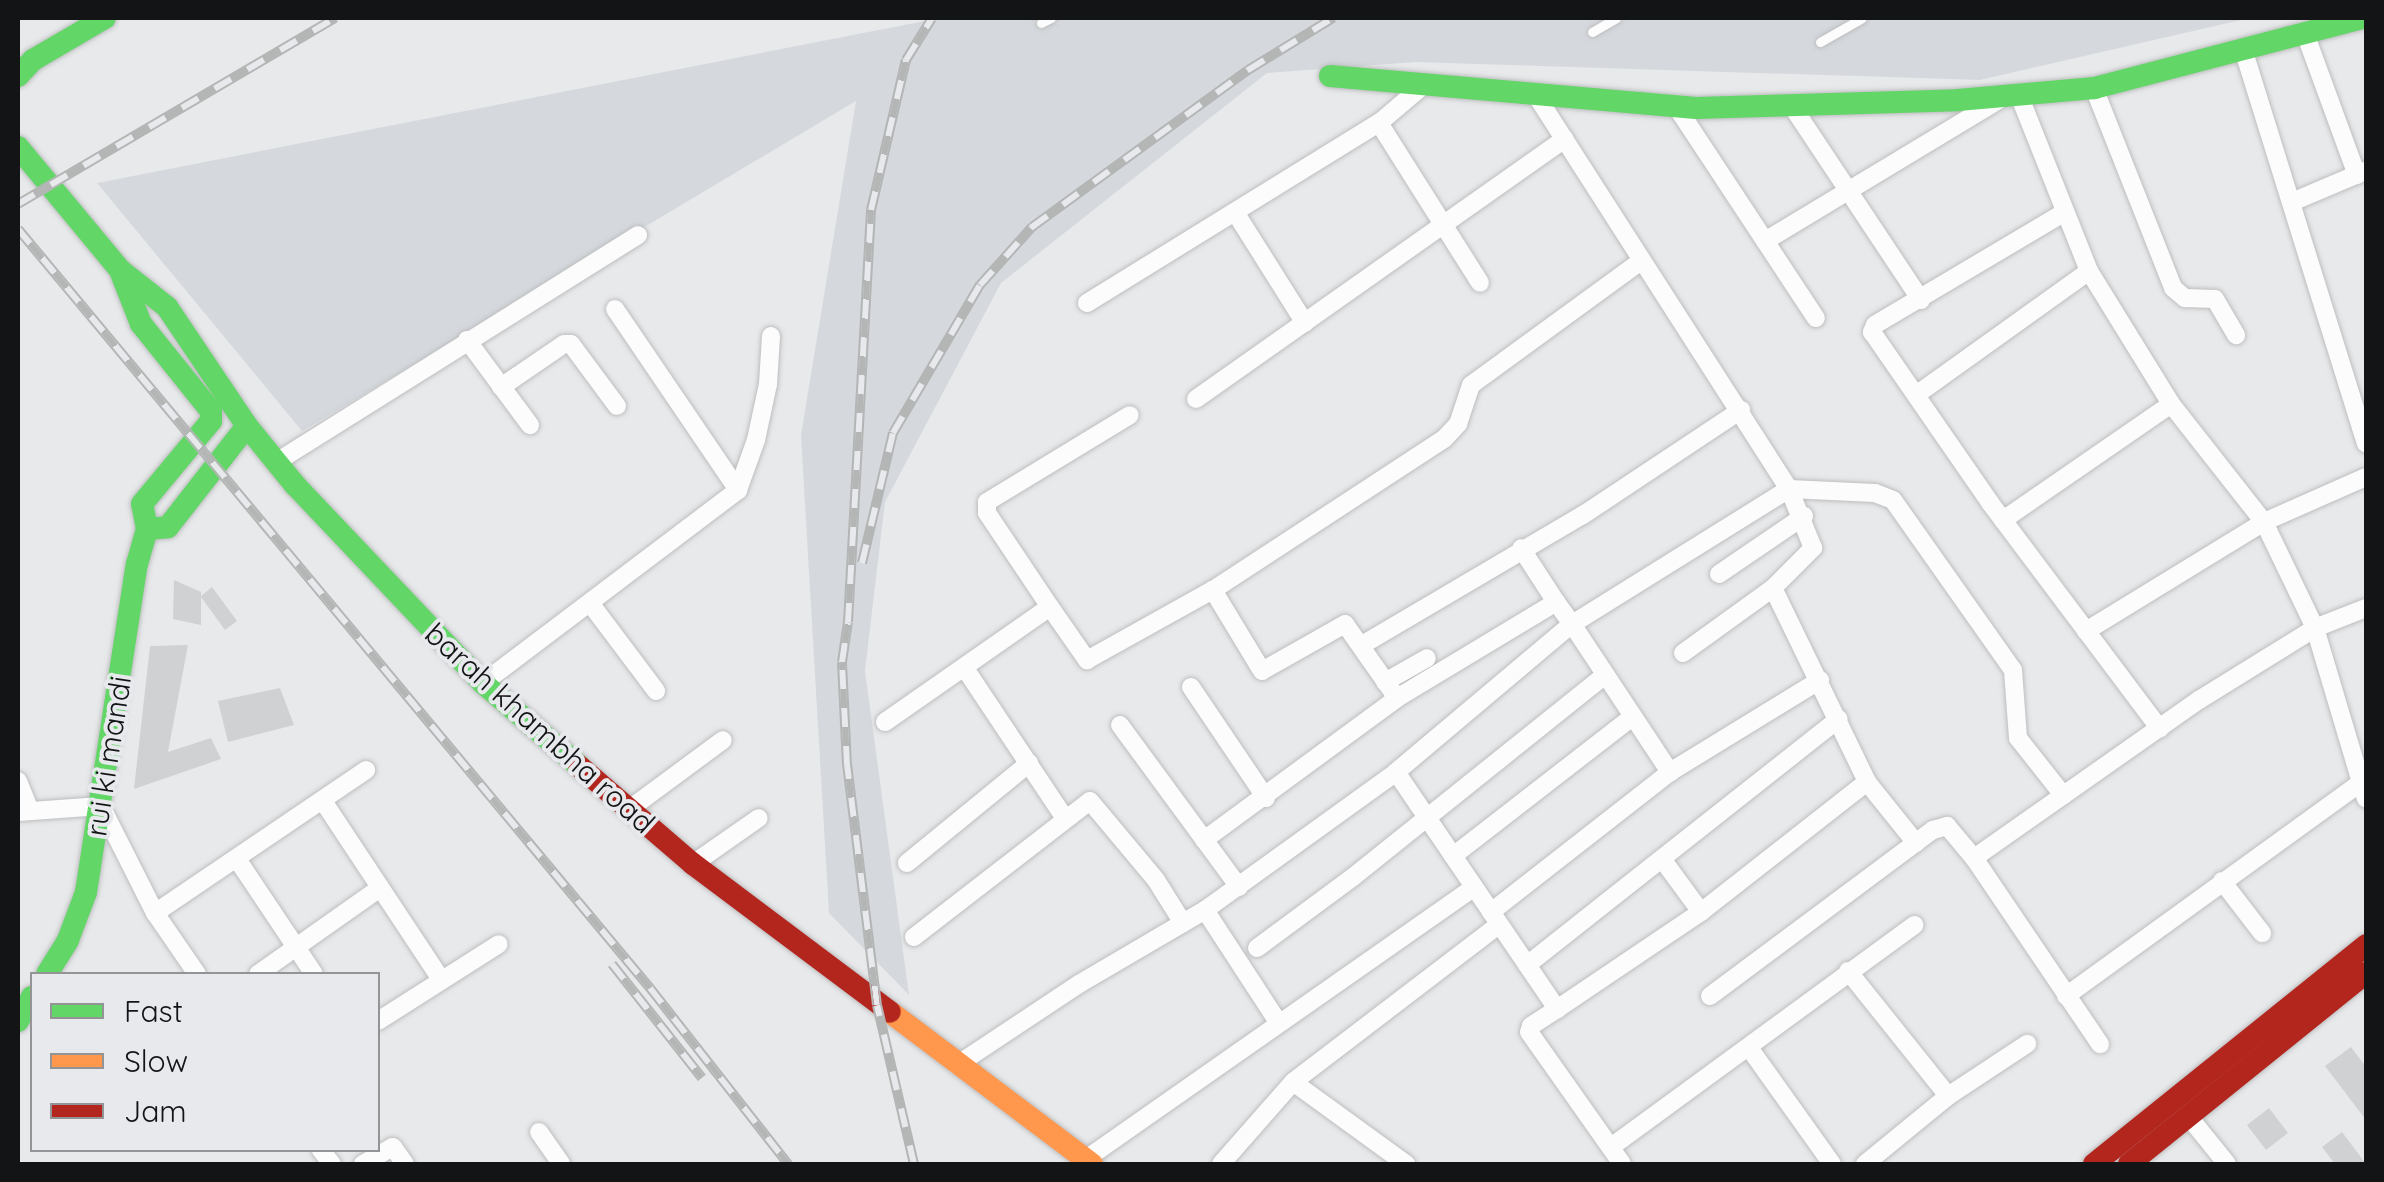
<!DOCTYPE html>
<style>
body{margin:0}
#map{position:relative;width:2384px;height:1182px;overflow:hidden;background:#e8e9eb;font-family:Quicksand,sans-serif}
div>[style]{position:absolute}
.built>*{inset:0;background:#d5d9de}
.building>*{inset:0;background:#d0d1d3}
.roads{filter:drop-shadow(0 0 2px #bdbebf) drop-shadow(0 0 2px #bdbebf)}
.lane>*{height:9px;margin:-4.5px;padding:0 4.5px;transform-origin:4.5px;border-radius:4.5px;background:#fcfcfc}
.street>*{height:18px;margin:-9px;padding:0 9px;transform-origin:9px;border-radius:9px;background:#fcfcfc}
.fast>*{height:22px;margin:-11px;padding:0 11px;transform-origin:11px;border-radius:11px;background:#63d668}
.slow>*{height:22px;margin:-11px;padding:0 11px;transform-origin:11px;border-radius:11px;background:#ff974d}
.jam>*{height:22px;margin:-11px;padding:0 11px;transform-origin:11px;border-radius:11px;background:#b3261e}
.rail>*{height:10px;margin-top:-5px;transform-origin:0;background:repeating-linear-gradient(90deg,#e7e9ec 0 19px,#b4b5b5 0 38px);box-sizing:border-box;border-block:2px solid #b4b5b5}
span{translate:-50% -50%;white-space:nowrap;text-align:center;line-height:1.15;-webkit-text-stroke:8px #e7e9ec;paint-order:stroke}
.street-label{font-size:30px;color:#131415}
.frame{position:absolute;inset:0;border:20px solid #131415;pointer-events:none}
.legend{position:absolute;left:30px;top:972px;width:350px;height:180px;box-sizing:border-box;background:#e7e9ec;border:2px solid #929496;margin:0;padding:12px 18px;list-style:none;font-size:30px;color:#131415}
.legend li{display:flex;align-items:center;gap:20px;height:50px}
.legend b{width:50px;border:2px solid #929496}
</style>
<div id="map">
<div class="built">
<i style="clip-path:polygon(940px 18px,2250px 18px,1980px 80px,1415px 62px,1267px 73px,1001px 283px,885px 502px,865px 671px,909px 995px,829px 913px,803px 470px,801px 435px,856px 101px,302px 431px,97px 183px)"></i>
</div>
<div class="building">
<i style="clip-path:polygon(174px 580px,201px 592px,201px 596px,212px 587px,237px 621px,225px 630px,201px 597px,201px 625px,173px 619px)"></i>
<i style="clip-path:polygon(188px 645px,168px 752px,211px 738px,221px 759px,134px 789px,150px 646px)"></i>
<i style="clip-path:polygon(280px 688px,294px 725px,228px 742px,218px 701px)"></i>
<i style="clip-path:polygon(2351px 1047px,2366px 1067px,2366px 1120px,2325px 1066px)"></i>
<i style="clip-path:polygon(2269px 1108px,2288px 1133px,2266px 1150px,2247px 1125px)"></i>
<i style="clip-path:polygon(2342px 1132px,2366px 1164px,2335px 1164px,2322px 1147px)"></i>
</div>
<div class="roads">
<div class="lane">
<i style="left:1041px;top:23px;width:11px;rotate:-27deg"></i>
<i style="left:1592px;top:32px;width:28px;rotate:-30deg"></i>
<i style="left:1820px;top:42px;width:48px;rotate:-29.7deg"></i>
</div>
<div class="street">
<i style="left:2306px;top:36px;width:148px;rotate:69.9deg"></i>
<i style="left:2244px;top:52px;width:410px;rotate:72.7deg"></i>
<i style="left:2094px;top:88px;width:215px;rotate:68.4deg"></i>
<i style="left:2173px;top:288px;width:16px;rotate:40deg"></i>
<i style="left:2185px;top:298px;width:30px;rotate:2deg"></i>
<i style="left:2215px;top:299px;width:42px;rotate:59.7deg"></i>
<i style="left:1534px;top:92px;width:472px;rotate:57.3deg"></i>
<i style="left:1789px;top:489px;width:256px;rotate:148.1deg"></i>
<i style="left:1572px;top:624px;width:178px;rotate:56.5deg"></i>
<i style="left:2019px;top:95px;width:189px;rotate:68.3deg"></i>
<i style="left:2089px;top:271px;width:156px;rotate:58.3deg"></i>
<i style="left:2171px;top:404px;width:150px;rotate:51.8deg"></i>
<i style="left:2264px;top:522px;width:118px;rotate:64.3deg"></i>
<i style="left:2315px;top:628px;width:178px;rotate:73.4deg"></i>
<i style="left:1676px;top:106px;width:254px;rotate:56.6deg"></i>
<i style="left:1792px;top:106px;width:233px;rotate:56.4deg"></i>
<i style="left:1379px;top:123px;width:189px;rotate:57.7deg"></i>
<i style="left:2292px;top:202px;width:79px;rotate:-23deg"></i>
<i style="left:1235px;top:212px;width:131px;rotate:57.8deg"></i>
<i style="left:2065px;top:212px;width:221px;rotate:149.3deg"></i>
<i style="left:1875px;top:325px;width:8px;rotate:113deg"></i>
<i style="left:1872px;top:332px;width:209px;rotate:55.3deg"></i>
<i style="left:1991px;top:504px;width:281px;rotate:53.1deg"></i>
<i style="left:1765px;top:241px;width:279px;rotate:-31.1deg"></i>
<i style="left:1087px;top:303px;width:343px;rotate:-31.7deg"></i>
<i style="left:1379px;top:123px;width:60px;rotate:-40.3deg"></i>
<i style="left:615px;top:309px;width:219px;rotate:55.8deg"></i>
<i style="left:467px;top:340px;width:106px;rotate:53.5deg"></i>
<i style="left:501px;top:387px;width:76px;rotate:-34.3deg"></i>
<i style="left:564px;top:344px;width:7px"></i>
<i style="left:571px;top:344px;width:77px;rotate:53.4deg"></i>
<i style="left:1916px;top:395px;width:213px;rotate:-35.6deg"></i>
<i style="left:1196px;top:399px;width:451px;rotate:-35.2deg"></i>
<i style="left:278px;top:461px;width:425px;rotate:-32.1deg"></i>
<i style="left:1789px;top:489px;width:86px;rotate:2.7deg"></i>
<i style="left:1875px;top:493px;width:19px;rotate:21deg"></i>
<i style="left:1893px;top:500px;width:208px;rotate:54.8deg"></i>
<i style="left:2013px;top:670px;width:68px;rotate:85.8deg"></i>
<i style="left:2018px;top:738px;width:73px;rotate:51.7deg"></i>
<i style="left:2003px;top:520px;width:204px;rotate:-34.6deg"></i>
<i style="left:1719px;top:574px;width:103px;rotate:-34.3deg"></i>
<i style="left:1773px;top:588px;width:57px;rotate:-45deg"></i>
<i style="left:1813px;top:548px;width:64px;rotate:-112.1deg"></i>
<i style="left:590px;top:603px;width:110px;rotate:53.1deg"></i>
<i style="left:1050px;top:607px;width:65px;rotate:55.1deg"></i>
<i style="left:1087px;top:660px;width:144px;rotate:-29.1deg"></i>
<i style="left:1213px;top:590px;width:276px;rotate:-33.2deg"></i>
<i style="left:1444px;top:439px;width:21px;rotate:-47deg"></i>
<i style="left:1458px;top:424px;width:41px;rotate:-71.6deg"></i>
<i style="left:1471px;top:385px;width:210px;rotate:-36.1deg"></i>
<i style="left:2086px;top:631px;width:209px;rotate:-31.5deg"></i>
<i style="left:2264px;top:522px;width:111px;rotate:-23.8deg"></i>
<i style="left:1362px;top:645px;width:256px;rotate:-30.5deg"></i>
<i style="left:1583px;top:515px;width:190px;rotate:-33.6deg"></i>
<i style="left:1683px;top:653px;width:111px;rotate:-35.8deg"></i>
<i style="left:1773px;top:588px;width:216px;rotate:64.1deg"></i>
<i style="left:1867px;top:782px;width:78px;rotate:51.2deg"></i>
<i style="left:964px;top:667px;width:180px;rotate:56.3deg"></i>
<i style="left:1385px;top:682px;width:48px;rotate:-29.7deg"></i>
<i style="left:483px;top:683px;width:320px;rotate:-37.1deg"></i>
<i style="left:738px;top:490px;width:53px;rotate:-70.2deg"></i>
<i style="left:756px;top:440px;width:57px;rotate:-77.9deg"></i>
<i style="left:768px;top:384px;width:48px;rotate:-86.4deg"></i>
<i style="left:1191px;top:687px;width:134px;rotate:56deg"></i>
<i style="left:1397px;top:698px;width:186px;rotate:-31.1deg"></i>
<i style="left:1556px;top:602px;width:64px;rotate:-122.9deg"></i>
<i style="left:885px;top:722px;width:201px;rotate:-34.9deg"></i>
<i style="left:1050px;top:607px;width:113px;rotate:-123.8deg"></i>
<i style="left:987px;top:513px;width:11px;rotate:-90deg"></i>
<i style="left:987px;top:502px;width:167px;rotate:-31.3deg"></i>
<i style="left:1120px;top:725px;width:201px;rotate:53.7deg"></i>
<i style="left:1396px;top:772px;width:287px;rotate:55.8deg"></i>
<i style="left:1557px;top:1009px;width:174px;rotate:-34deg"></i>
<i style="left:1701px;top:912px;width:66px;rotate:-126.3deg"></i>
<i style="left:18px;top:781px;width:32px;rotate:68deg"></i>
<i style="left:323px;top:801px;width:214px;rotate:56.5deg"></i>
<i style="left:627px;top:811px;width:119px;rotate:-36.5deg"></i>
<i style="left:18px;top:812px;width:83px;rotate:-4.1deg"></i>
<i style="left:101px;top:806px;width:120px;rotate:63.2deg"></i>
<i style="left:1204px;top:840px;width:240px;rotate:-36.3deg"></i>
<i style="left:1397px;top:698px;width:90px;rotate:-125.1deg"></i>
<i style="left:1345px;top:624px;width:95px;rotate:150.5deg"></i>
<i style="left:1262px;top:671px;width:95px;rotate:-121.2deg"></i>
<i style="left:1453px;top:856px;width:227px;rotate:-37.8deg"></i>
<i style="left:1974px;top:858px;width:275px;rotate:-35.1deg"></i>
<i style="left:2199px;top:700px;width:137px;rotate:-31.8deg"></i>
<i style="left:2315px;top:628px;width:55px;rotate:-21.4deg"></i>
<i style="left:237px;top:859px;width:138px;rotate:56.2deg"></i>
<i style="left:907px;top:863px;width:158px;rotate:-39.3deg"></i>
<i style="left:693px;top:864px;width:80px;rotate:-34.9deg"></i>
<i style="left:2222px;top:881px;width:66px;rotate:52.4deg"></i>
<i style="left:1205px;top:910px;width:236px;rotate:-35.8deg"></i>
<i style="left:1396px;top:772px;width:230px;rotate:-40.1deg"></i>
<i style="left:1572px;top:624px;width:27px;rotate:-126deg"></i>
<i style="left:1491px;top:912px;width:227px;rotate:-38deg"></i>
<i style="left:1670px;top:772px;width:176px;rotate:-31.5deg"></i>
<i style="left:1701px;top:912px;width:211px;rotate:-38.1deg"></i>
<i style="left:914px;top:937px;width:222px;rotate:-37.7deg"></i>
<i style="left:1090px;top:801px;width:103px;rotate:50.1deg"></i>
<i style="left:1156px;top:880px;width:51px;rotate:57.9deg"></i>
<i style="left:1257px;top:948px;width:119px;rotate:-36.5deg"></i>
<i style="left:1353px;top:877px;width:323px;rotate:-38.7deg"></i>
<i style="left:1527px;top:965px;width:397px;rotate:-38.3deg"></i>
<i style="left:1848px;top:971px;width:160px;rotate:51.3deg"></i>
<i style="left:197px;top:974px;width:74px;rotate:-124.5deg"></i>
<i style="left:155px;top:913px;width:255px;rotate:-34.1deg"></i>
<i style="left:258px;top:974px;width:149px;rotate:-35.2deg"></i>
<i style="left:1710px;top:996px;width:278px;rotate:-36.7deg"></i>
<i style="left:1933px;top:830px;width:15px;rotate:-16deg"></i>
<i style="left:1947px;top:826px;width:42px;rotate:49.8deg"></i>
<i style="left:1974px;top:858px;width:225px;rotate:55.9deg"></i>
<i style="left:2066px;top:996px;width:370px;rotate:-35.9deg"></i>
<i style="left:1557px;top:1009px;width:31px;rotate:147deg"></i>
<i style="left:1531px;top:1026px;width:6px;rotate:108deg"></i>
<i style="left:1529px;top:1032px;width:161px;rotate:54.8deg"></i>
<i style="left:378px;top:1021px;width:143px;rotate:-32.5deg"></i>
<i style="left:1750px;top:1049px;width:141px;rotate:54.5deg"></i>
<i style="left:957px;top:1065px;width:146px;rotate:-33.6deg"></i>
<i style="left:1079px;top:984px;width:146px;rotate:-30.4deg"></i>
<i style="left:1205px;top:910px;width:134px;rotate:56.9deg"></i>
<i style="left:1293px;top:1082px;width:140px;rotate:36deg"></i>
<i style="left:2189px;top:1117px;width:60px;rotate:51deg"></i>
<i style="left:539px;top:1132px;width:39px;rotate:55deg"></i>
<i style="left:1611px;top:1147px;width:376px;rotate:-36.2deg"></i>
<i style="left:321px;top:1150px;width:18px;rotate:52deg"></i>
<i style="left:1086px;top:1159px;width:474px;rotate:-35deg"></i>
<i style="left:363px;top:1164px;width:34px;rotate:-30deg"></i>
<i style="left:393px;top:1147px;width:21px;rotate:55deg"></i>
<i style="left:1221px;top:1164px;width:109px;rotate:-48.7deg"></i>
<i style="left:1293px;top:1082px;width:258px;rotate:-37.4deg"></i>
<i style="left:1865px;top:1164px;width:107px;rotate:-39.3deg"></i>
<i style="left:1948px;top:1096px;width:95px;rotate:-33.4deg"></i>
</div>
<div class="fast">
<i style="left:18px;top:76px;width:22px;rotate:-47deg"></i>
<i style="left:33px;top:60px;width:83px;rotate:-30.3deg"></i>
<i style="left:1330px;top:76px;width:367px;rotate:5deg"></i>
<i style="left:1696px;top:108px;width:262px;rotate:-1.7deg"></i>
<i style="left:1958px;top:100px;width:137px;rotate:-5deg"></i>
<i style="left:2094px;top:88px;width:278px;rotate:-14.6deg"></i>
<i style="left:18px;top:147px;width:160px;rotate:50.3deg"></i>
<i style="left:120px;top:270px;width:60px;rotate:38.2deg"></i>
<i style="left:167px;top:307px;width:143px;rotate:56.1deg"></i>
<i style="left:247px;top:426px;width:76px;rotate:50.9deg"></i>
<i style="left:295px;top:485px;width:273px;rotate:46.5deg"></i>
<i style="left:483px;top:683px;width:127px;rotate:40.8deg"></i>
<i style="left:147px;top:529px;width:21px;rotate:-5deg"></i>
<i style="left:168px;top:527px;width:128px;rotate:-52deg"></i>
<i style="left:47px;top:974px;width:40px;rotate:-58deg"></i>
<i style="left:68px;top:940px;width:51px;rotate:-69.4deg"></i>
<i style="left:86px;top:892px;width:332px;rotate:-81.2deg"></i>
<i style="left:137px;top:564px;width:36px;rotate:-74deg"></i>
<i style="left:147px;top:529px;width:25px;rotate:-101deg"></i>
<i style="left:142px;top:504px;width:108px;rotate:-50.3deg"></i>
<i style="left:211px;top:421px;width:10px;rotate:-90deg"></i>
<i style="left:211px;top:411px;width:112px;rotate:-128.8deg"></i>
<i style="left:141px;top:324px;width:55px;rotate:-111.4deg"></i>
<i style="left:18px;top:1021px;width:28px;rotate:-60deg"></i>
</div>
<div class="slow">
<i style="left:890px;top:1012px;width:253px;rotate:37deg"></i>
</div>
<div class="jam">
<i style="left:579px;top:766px;width:150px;rotate:40.7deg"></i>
<i style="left:693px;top:864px;width:246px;rotate:36.9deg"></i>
<i style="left:2094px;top:1164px;width:349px;rotate:-38.8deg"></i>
<i style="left:2129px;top:1164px;width:304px;rotate:-38.9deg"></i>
</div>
</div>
<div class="rail">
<i style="left:18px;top:204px;width:368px;rotate:-30.4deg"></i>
<i style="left:18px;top:229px;width:988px;rotate:50.22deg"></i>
<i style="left:650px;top:988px;width:224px;rotate:51.9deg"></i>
<i style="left:862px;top:563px;width:134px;rotate:-76.6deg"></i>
<i style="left:893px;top:433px;width:172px;rotate:-59.6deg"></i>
<i style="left:980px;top:285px;width:78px;rotate:-48.1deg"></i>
<i style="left:1032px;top:227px;width:267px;rotate:-36deg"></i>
<i style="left:1248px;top:70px;width:100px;rotate:-31.5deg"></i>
<i style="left:612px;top:964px;width:145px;rotate:51.7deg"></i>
<i style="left:914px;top:1164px;width:163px;rotate:-103.1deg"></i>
<i style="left:877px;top:1005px;width:242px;rotate:-97.1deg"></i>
<i style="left:847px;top:765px;width:103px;rotate:-92.8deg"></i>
<i style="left:842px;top:662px;width:40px;rotate:-81.5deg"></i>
<i style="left:848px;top:622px;width:413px;rotate:-86.8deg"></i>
<i style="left:871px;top:210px;width:154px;rotate:-76.9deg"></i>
<i style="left:906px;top:60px;width:49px;rotate:-58.2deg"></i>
</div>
<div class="street-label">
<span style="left:540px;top:728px;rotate:42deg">barah khambha road</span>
<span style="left:108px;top:756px;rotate:-81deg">rui ki mandi</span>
</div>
<div class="frame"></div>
<ul class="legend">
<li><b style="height:12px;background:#63d668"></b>Fast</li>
<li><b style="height:12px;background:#ff974d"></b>Slow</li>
<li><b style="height:12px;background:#b3261e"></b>Jam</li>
</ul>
</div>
